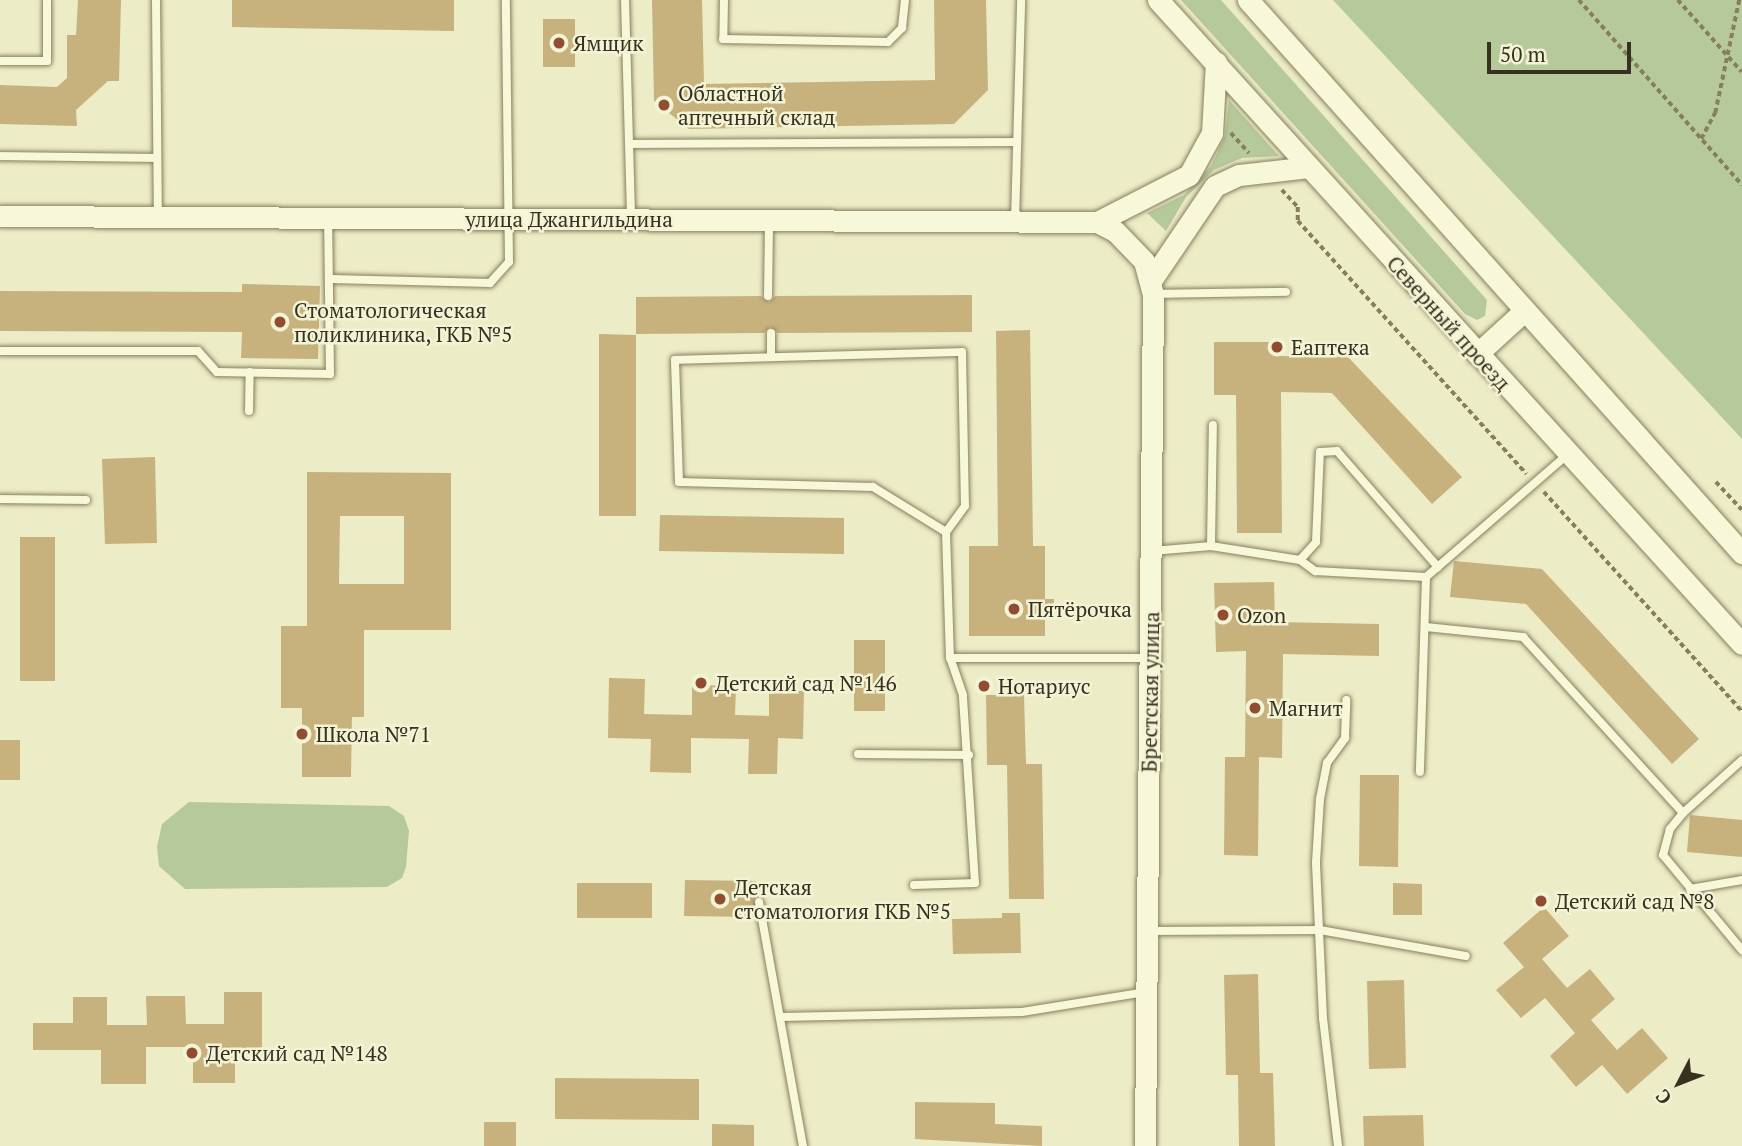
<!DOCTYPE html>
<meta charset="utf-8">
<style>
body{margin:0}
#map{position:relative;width:1742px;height:1146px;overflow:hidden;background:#ececc6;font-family:"PT Serif",serif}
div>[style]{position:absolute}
.green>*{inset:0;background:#b6c99a}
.building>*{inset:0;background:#c7b27e}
.path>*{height:3.5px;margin-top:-1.75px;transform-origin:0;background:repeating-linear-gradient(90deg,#867f5d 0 5px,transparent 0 8.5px)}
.roads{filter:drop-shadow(0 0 2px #867f5d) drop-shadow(0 0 2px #867f5d)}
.lane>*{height:8px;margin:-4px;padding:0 4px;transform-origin:4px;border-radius:4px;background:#f7f7d9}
.secondary>*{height:21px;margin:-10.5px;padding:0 10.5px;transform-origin:10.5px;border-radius:10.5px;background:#f7f7d9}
.dots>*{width:19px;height:19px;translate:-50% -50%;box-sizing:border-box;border:4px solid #f3f3d5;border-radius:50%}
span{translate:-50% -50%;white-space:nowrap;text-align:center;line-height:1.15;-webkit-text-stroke:5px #f3f3d5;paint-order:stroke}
.poi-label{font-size:21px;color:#373220}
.left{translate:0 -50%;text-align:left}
.street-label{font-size:21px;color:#373220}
.north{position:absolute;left:1644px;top:1048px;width:70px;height:70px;-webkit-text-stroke:5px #f3f3d5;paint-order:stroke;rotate:228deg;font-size:19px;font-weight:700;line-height:28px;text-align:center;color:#373220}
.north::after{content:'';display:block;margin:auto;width:24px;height:32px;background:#373220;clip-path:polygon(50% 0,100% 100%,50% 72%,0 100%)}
.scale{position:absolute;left:1487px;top:42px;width:144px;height:32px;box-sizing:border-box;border:4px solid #373220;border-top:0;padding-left:9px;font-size:21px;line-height:24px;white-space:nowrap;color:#373220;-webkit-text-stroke:5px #f3f3d5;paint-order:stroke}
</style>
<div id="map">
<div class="green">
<i style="clip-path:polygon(1181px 0,1221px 0,1487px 300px,1485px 316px,1477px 320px,1465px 314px)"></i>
<i style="clip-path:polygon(1333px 0,1742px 0,1742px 439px)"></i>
<i style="clip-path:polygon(1229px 100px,1279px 156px,1242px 158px,1214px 170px,1186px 197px,1166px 231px,1147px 213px,1184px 195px,1211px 166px,1225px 136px)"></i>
<i style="clip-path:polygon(189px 802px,389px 806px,404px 816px,409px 831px,406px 867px,402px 878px,387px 887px,185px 889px,159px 866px,157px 847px,162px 824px)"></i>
</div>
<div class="building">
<i style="clip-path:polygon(78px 0,121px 0,119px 81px,108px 81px,76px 110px,77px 126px,0 124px,0 85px,57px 87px,67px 78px,67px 35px,76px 35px)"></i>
<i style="clip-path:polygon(232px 0,454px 0,454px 31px,232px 27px)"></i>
<i style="clip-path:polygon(652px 0,702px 0,704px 84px,935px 80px,934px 0,986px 0,988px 90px,954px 124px,689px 129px,654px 101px)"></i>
<i style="clip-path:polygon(543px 19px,575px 19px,575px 67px,543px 67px)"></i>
<i style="clip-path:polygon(242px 284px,320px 286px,318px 359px,241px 358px,242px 332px,0 331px,0 291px,242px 292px)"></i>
<i style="clip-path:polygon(972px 295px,972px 332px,778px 333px,770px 327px,764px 333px,636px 334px,636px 297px,761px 296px,769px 302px,775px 296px)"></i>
<i style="clip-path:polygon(1030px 330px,1033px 546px,1045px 546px,1045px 599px,1054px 599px,1054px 618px,1045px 618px,1045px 636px,969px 636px,969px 546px,998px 546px,996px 331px)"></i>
<i style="clip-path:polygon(599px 334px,636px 335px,636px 516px,599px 516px)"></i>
<i style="clip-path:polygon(1214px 342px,1281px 342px,1281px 356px,1348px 357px,1462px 477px,1432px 504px,1332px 393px,1281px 392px,1282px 533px,1237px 533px,1236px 395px,1214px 395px)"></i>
<i style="clip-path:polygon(155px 457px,157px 543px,105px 544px,102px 459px)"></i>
<i style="clip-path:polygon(evenodd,307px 472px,451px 473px,451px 630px,364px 630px,364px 717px,352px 717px,351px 777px,302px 777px,302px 708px,281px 708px,281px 626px,307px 626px,307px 472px,340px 516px,404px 516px,404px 584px,339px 584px,340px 516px)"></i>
<i style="clip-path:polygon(660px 515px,844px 518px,844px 554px,659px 551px)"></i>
<i style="clip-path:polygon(20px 537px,55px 537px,55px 681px,20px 681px)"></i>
<i style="clip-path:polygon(1454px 561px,1542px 569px,1699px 739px,1672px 764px,1526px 604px,1450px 597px)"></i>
<i style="clip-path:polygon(1274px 582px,1275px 622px,1379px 624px,1379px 656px,1283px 654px,1282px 758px,1259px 757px,1258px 856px,1224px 855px,1225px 757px,1245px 757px,1246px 651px,1216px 652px,1214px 583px)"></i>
<i style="clip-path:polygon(854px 640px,885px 640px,885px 711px,854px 711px)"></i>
<i style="clip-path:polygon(609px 678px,645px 679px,644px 714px,692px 715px,692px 685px,736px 686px,735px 715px,769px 716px,769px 691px,804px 691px,803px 739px,778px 738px,777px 774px,748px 774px,749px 739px,691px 738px,691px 773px,650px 772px,651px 739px,608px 738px)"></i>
<i style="clip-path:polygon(986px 695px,1024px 695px,1026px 764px,1042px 764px,1044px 899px,1009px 899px,1007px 765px,987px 765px)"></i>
<i style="clip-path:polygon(0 740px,20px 740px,20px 780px,0 780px)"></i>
<i style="clip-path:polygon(1360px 775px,1399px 775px,1398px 867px,1359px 866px)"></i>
<i style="clip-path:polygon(1690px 815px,1742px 820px,1742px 857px,1687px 852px)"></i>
<i style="clip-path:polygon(685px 880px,756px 881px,755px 917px,684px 916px)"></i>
<i style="clip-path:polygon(577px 883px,652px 883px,652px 918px,577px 918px)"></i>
<i style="clip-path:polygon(1393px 883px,1422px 884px,1422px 915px,1393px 915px)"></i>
<i style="clip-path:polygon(1544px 907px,1569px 936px,1542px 959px,1567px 988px,1590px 969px,1615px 999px,1591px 1020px,1617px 1050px,1642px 1028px,1668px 1058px,1627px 1094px,1602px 1065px,1576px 1087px,1550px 1056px,1575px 1033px,1545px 998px,1521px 1018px,1496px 990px,1524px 967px,1503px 943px)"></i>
<i style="clip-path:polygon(1002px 913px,1020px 913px,1021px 953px,953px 954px,952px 919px,1002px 918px)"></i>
<i style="clip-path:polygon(1258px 974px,1260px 1073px,1273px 1073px,1275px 1146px,1239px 1146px,1238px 1075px,1226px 1075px,1224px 975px)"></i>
<i style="clip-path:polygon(1404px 980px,1406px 1068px,1369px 1069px,1367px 981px)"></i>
<i style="clip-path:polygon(224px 992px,262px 992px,262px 1048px,235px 1048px,235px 1083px,193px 1083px,193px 1047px,146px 1047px,146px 1084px,101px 1084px,101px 1050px,33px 1050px,33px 1023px,73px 1023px,73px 997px,107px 997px,107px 1025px,147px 1025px,146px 996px,185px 996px,186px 1024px,224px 1024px)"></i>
<i style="clip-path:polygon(555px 1078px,699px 1079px,699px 1120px,555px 1119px)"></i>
<i style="clip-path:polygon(915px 1102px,995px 1103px,995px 1124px,1042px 1126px,1042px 1146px,915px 1139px)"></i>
<i style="clip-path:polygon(1423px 1115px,1424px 1146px,1364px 1146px,1363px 1116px)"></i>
<i style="clip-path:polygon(484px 1122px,516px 1122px,516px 1146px,484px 1146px)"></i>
<i style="clip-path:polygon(712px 1124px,754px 1125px,754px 1146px,712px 1146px)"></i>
</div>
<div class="path">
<i style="left:1579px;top:0;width:247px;rotate:48.6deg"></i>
<i style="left:1678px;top:0;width:96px;rotate:48.4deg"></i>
<i style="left:1231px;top:133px;width:27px;rotate:48deg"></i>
<i style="left:1701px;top:139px;width:30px;rotate:-62deg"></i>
<i style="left:1715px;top:113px;width:116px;rotate:-78deg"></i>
<i style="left:1282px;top:190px;width:23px;rotate:47deg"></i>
<i style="left:1298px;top:207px;width:14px;rotate:90deg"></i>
<i style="left:1298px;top:221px;width:341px;rotate:47.9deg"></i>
<i style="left:1716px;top:482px;width:38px;rotate:47deg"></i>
<i style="left:1544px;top:492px;width:295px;rotate:47.9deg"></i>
</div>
<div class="roads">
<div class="lane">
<i style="left:156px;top:0;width:214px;rotate:89.5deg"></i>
<i style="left:625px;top:0;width:217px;rotate:88.4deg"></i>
<i style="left:724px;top:0;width:39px;rotate:91deg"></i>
<i style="left:723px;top:39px;width:165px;rotate:1deg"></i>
<i style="left:888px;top:42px;width:20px;rotate:-45deg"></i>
<i style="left:902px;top:28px;width:28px;rotate:-84deg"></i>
<i style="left:0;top:61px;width:47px"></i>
<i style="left:47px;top:61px;width:61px;rotate:-90deg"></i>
<i style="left:630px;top:144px;width:387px;rotate:-0.3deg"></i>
<i style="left:0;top:156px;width:156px;rotate:0.7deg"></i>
<i style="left:1015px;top:221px;width:221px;rotate:-88.4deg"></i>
<i style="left:331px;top:279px;width:159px;rotate:1.4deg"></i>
<i style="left:490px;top:283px;width:28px;rotate:-48deg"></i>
<i style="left:509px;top:262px;width:262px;rotate:-90.7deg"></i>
<i style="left:1153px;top:294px;width:133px;rotate:-0.9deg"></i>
<i style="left:768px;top:296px;width:74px;rotate:-89.2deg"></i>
<i style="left:0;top:351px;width:198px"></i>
<i style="left:198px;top:351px;width:28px;rotate:48deg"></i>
<i style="left:217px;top:372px;width:113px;rotate:1deg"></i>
<i style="left:330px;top:374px;width:154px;rotate:-90.7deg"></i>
<i style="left:771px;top:356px;width:23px;rotate:-90deg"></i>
<i style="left:249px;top:411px;width:39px;rotate:-89deg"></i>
<i style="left:0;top:499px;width:86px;rotate:0.7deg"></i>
<i style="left:946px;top:532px;width:86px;rotate:-148.3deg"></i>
<i style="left:873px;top:487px;width:194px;rotate:-178.5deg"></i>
<i style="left:679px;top:482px;width:122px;rotate:-91.9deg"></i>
<i style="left:675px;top:360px;width:287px;rotate:-1.6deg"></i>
<i style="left:962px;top:352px;width:154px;rotate:88.9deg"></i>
<i style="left:965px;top:506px;width:32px;rotate:126deg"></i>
<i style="left:946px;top:532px;width:126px;rotate:88.2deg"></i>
<i style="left:950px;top:658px;width:199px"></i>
<i style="left:1211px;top:546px;width:121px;rotate:-89.1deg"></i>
<i style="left:1152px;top:551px;width:59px;rotate:-4.8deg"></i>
<i style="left:1211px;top:546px;width:90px;rotate:8.9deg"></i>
<i style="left:1300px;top:560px;width:19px;rotate:36deg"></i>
<i style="left:1315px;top:571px;width:111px;rotate:3.1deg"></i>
<i style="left:1426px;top:577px;width:195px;rotate:91.8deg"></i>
<i style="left:1300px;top:560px;width:24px;rotate:-48deg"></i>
<i style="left:1316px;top:542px;width:90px;rotate:-87.5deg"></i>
<i style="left:1320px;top:452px;width:17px;rotate:-3deg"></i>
<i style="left:1337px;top:451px;width:154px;rotate:49deg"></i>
<i style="left:1426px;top:577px;width:188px;rotate:-40.9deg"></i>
<i style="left:1425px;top:627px;width:99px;rotate:5.8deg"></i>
<i style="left:1523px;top:637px;width:238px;rotate:47.7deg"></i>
<i style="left:1683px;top:813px;width:21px;rotate:129deg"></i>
<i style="left:1670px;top:829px;width:27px;rotate:105deg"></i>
<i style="left:1663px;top:855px;width:124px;rotate:50.3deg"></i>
<i style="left:858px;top:754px;width:111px;rotate:0.5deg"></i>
<i style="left:1683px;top:813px;width:79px;rotate:-41.9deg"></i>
<i style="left:914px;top:885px;width:61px;rotate:-1.9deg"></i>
<i style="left:975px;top:883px;width:188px;rotate:-93.7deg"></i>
<i style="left:963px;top:695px;width:39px;rotate:-109deg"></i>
<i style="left:1690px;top:889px;width:53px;rotate:-9.8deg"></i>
<i style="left:759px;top:902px;width:248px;rotate:79.8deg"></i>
<i style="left:1147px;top:931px;width:173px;rotate:-0.3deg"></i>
<i style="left:1320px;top:930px;width:148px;rotate:10.1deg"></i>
<i style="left:781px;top:1017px;width:241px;rotate:-1.2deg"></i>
<i style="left:1022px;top:1012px;width:126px;rotate:-9.2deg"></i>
<i style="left:1338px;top:1146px;width:129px;rotate:-96.7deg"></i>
<i style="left:1323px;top:1018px;width:156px;rotate:-92.6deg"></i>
<i style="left:1316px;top:862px;width:63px;rotate:-86.4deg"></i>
<i style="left:1320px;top:799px;width:37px;rotate:-79deg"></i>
<i style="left:1327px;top:763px;width:31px;rotate:-54deg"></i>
<i style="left:1345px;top:738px;width:38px;rotate:-88deg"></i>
</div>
<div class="secondary">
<i style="left:1158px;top:0;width:869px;rotate:47.8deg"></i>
<i style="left:1248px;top:0;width:742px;rotate:48.23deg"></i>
<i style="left:0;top:216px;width:1097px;rotate:0.31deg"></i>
<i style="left:1097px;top:222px;width:20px;rotate:27deg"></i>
<i style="left:1115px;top:231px;width:42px;rotate:46deg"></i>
<i style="left:1144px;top:261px;width:34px;rotate:75deg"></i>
<i style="left:1153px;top:294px;width:852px;rotate:90.54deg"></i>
<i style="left:1097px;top:222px;width:103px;rotate:-27.1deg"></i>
<i style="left:1189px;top:175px;width:48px;rotate:-61.3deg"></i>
<i style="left:1212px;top:133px;width:71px;rotate:-86.8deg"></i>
<i style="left:1152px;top:279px;width:112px;rotate:-55.9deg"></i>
<i style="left:1215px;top:186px;width:26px;rotate:-25deg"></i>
<i style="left:1239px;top:175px;width:70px;rotate:-6.5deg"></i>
<i style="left:1477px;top:354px;width:62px;rotate:-42.4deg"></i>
</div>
</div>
<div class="dots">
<i style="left:559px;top:43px;background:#914d31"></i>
<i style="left:664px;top:105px;background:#914d31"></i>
<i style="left:280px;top:322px;background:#914d31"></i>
<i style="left:1277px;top:347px;background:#914d31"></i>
<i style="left:1014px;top:609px;background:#914d31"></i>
<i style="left:1223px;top:615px;background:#914d31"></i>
<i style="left:701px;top:683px;background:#914d31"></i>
<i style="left:984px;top:686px;background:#914d31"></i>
<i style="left:1255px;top:708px;background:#914d31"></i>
<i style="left:302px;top:734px;background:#914d31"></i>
<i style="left:720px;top:899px;background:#914d31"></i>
<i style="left:1541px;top:901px;background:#914d31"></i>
<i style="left:192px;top:1053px;background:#914d31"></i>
</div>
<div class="poi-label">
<span class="left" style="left:573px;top:43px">Ямщик</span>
<span class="left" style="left:678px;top:105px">Областной<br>аптечный склад</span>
<span class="left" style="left:294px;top:322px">Стоматологическая<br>поликлиника, ГКБ №5</span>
<span class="left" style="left:1291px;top:347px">Еаптека</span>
<span class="left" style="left:1028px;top:609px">Пятёрочка</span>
<span class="left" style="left:1237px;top:615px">Ozon</span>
<span class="left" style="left:715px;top:683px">Детский сад №146</span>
<span class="left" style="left:998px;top:686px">Нотариус</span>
<span class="left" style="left:1269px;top:708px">Магнит</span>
<span class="left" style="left:316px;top:734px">Школа №71</span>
<span class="left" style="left:734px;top:899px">Детская<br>стоматология ГКБ №5</span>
<span class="left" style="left:1555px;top:901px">Детский сад №8</span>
<span class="left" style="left:206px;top:1053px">Детский сад №148</span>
</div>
<div class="street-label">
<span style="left:569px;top:219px">улица Джангильдина</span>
<span style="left:1449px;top:323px;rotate:48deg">Северный проезд</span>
<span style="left:1150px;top:692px;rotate:-89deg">Брестская улица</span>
</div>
<div class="north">С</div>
<div class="scale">50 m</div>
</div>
